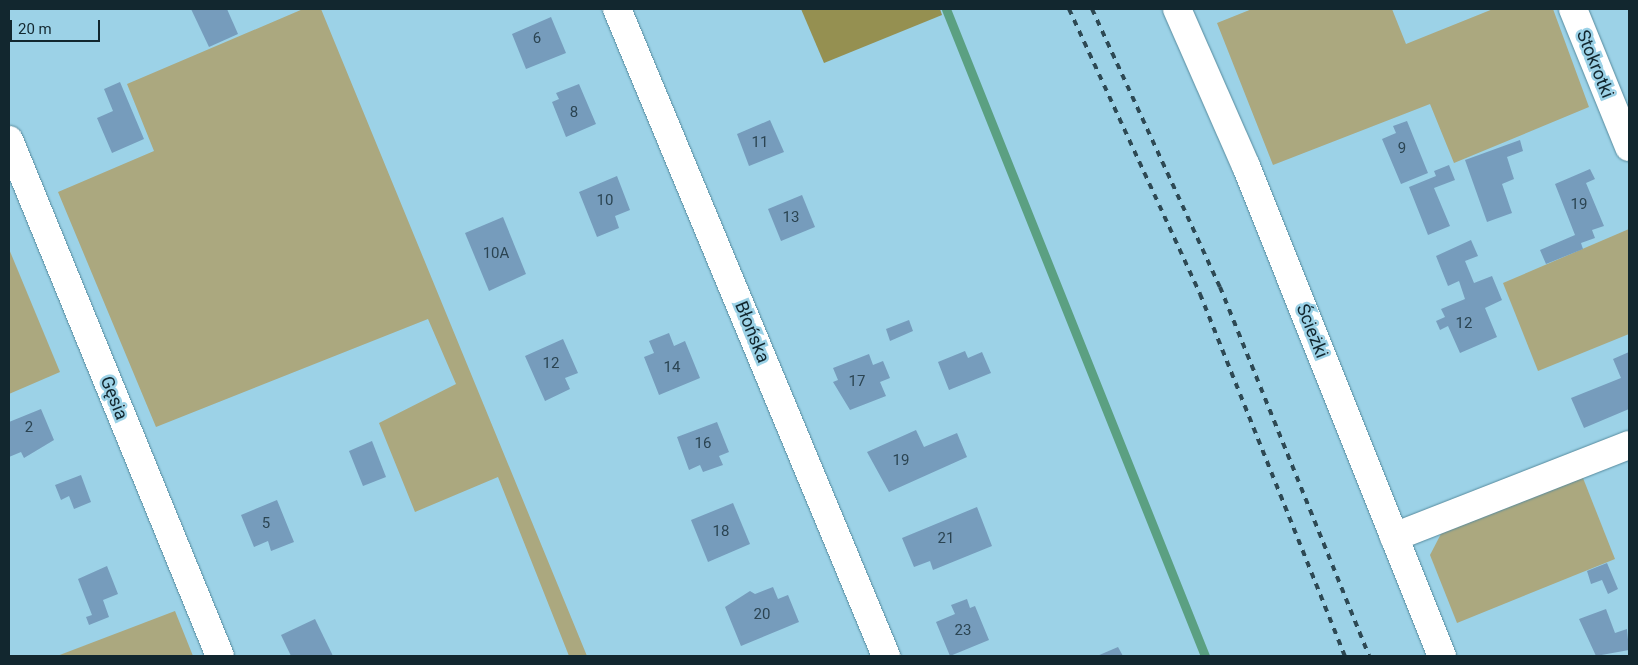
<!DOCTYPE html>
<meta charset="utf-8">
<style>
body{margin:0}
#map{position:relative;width:1638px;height:665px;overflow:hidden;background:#9cd2e7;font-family:Roboto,sans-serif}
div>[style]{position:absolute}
.green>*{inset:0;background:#aba87f}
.forest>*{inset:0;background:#959051}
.stream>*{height:9px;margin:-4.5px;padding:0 4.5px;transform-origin:4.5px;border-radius:4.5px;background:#5ba082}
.building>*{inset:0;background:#769cbc}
.roads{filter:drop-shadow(0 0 1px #568a9d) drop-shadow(0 0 1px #568a9d)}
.minor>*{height:28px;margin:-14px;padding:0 14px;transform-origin:14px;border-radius:14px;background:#fff}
.rail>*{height:4px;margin-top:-2px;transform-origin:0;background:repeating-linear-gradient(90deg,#2d4954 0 6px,transparent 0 12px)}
span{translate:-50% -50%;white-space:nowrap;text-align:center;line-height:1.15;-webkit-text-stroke:5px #9cd2e7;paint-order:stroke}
.number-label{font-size:15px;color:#2b4452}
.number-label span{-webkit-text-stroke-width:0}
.street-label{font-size:18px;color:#12272f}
.frame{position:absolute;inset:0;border:10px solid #12272f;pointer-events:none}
.scale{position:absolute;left:10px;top:20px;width:90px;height:22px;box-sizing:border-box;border:2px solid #12272f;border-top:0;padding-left:6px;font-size:15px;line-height:18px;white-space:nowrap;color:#12272f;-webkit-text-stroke:4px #9cd2e7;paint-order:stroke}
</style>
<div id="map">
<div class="green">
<i style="clip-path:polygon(303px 9px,321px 9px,587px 656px,569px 656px,498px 477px,415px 512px,379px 423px,456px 384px,428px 319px,156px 427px,58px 192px,154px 151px,127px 84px)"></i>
<i style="clip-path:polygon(1252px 9px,1392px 9px,1406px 44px,1493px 9px,1553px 9px,1589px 107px,1454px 163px,1430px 104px,1273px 165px,1217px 23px)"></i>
<i style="clip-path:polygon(1629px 229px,1629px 334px,1538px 371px,1503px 283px)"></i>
<i style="clip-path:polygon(9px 249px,60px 372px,9px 394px)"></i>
<i style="clip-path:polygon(1581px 473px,1615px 559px,1457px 623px,1430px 555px,1443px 530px)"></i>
<i style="clip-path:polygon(175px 611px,193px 656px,57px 656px)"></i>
</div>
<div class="forest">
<i style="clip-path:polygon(801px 9px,940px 9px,942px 15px,824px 63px)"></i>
</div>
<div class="stream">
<i style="left:946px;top:9px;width:697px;rotate:68.18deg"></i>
</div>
<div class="building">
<i style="clip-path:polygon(191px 9px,227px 9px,238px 34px,209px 47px)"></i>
<i style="clip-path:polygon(551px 17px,566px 53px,526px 69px,512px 34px)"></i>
<i style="clip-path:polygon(120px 82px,144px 139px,112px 153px,97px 118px,113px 111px,104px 89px)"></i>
<i style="clip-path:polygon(579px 84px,596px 124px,566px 137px,552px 102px,559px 99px,556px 93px)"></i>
<i style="clip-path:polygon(770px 120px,784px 152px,749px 166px,737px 134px)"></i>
<i style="clip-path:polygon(1407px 121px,1428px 173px,1401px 184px,1382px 139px,1396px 133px,1393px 126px)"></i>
<i style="clip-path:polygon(1520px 140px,1523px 151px,1507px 157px,1514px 179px,1502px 184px,1512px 213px,1487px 222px,1465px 160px)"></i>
<i style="clip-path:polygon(1449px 165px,1455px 180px,1434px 188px,1450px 226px,1428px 235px,1409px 187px,1436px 176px,1434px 171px)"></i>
<i style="clip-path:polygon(1590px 169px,1595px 179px,1586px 183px,1604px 226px,1592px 230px,1595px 238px,1581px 243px,1583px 249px,1546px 264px,1540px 250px,1575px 235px,1555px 184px)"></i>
<i style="clip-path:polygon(617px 176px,630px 210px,615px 216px,619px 228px,597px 237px,579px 192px)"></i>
<i style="clip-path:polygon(802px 195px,815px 227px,781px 241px,768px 209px)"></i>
<i style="clip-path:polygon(503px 217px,526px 274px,489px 291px,465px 233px)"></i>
<i style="clip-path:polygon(1471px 240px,1478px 256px,1465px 261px,1474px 283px,1492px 276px,1502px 300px,1485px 308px,1497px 337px,1460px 353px,1448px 326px,1440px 330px,1436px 321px,1445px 317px,1441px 309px,1465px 299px,1459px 281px,1448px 286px,1436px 256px)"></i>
<i style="clip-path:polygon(909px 320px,913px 331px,890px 341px,886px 329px)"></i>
<i style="clip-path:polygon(669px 333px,674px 346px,685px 341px,700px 378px,659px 395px,644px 357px,654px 353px,649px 341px)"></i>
<i style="clip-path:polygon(563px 339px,578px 373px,565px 378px,570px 389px,545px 401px,525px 356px)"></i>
<i style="clip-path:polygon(965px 351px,968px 358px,982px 352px,991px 373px,949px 390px,938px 362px)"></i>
<i style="clip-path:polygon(1629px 352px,1629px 409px,1584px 428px,1571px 398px,1621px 378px,1613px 359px)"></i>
<i style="clip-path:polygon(869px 354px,873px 365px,883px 361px,890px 378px,880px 382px,886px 396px,850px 410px,833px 382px,838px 380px,833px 368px)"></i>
<i style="clip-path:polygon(41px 409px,54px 440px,24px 458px,21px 452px,9px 457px,9px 422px)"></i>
<i style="clip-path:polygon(717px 422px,729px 452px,719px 456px,723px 465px,703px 472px,700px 465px,689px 470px,677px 437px)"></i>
<i style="clip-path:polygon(916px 430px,924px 447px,957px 433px,967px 457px,889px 492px,867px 452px)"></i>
<i style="clip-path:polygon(372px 441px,386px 477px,363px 486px,349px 451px)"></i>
<i style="clip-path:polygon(81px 475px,91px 502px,74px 509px,69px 496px,61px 500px,55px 485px)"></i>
<i style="clip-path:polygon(277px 500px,294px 542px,271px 551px,268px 541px,254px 547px,241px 515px)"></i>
<i style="clip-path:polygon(733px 503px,750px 544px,708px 562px,691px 520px)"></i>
<i style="clip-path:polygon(977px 507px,992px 546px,933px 570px,930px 561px,914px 567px,902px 538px)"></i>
<i style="clip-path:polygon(1607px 563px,1618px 589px,1608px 594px,1602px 580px,1591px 584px,1587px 571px)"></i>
<i style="clip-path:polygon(107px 566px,118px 594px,103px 600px,109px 617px,89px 625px,86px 617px,92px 615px,78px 579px)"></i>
<i style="clip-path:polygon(773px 587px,778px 599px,788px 595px,799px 622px,741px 646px,725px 607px,750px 591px,755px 594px)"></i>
<i style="clip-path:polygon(967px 599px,970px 608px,975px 606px,989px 640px,950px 656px,936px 622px,955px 614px,951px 605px)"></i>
<i style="clip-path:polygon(1606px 609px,1615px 633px,1627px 629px,1629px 650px,1596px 656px,1579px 619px)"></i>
<i style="clip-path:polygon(315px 619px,333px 656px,291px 656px,281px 635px)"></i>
<i style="clip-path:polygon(1118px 647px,1123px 656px,1097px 656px)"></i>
</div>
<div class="roads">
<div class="minor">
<i style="left:617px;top:9px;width:701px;rotate:67.42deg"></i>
<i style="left:1177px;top:9px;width:171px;rotate:66.3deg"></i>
<i style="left:1246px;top:166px;width:528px;rotate:68.2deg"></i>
<i style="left:1573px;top:9px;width:149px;rotate:67.9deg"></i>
<i style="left:9px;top:140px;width:557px;rotate:67.76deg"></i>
<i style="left:1394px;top:537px;width:252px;rotate:-21.4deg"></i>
</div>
</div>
<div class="rail">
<i style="left:1069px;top:9px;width:314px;rotate:65.3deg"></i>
<i style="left:1200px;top:294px;width:390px;rotate:68.2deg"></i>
<i style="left:1092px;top:9px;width:306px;rotate:65.3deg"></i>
<i style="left:1220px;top:287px;width:398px;rotate:68deg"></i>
</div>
<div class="number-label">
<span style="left:537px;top:39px">6</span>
<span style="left:574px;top:113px">8</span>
<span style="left:760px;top:143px">11</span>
<span style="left:1402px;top:149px">9</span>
<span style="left:605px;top:201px">10</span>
<span style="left:1579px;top:205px">19</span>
<span style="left:791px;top:218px">13</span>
<span style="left:496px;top:254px">10A</span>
<span style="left:1464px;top:324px">12</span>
<span style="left:551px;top:364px">12</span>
<span style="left:672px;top:368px">14</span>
<span style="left:857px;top:382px">17</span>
<span style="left:29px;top:428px">2</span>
<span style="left:703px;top:444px">16</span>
<span style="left:901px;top:461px">19</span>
<span style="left:266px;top:524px">5</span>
<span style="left:721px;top:532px">18</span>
<span style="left:946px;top:539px">21</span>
<span style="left:762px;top:615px">20</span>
<span style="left:963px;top:631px">23</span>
</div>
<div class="street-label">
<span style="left:1595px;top:64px;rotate:68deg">Stokrotki</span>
<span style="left:1312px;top:331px;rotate:68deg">Ścieżki</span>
<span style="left:752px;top:332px;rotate:68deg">Błońska</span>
<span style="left:114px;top:398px;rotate:68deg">Gęsia</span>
</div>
<div class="frame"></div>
<div class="scale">20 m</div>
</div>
